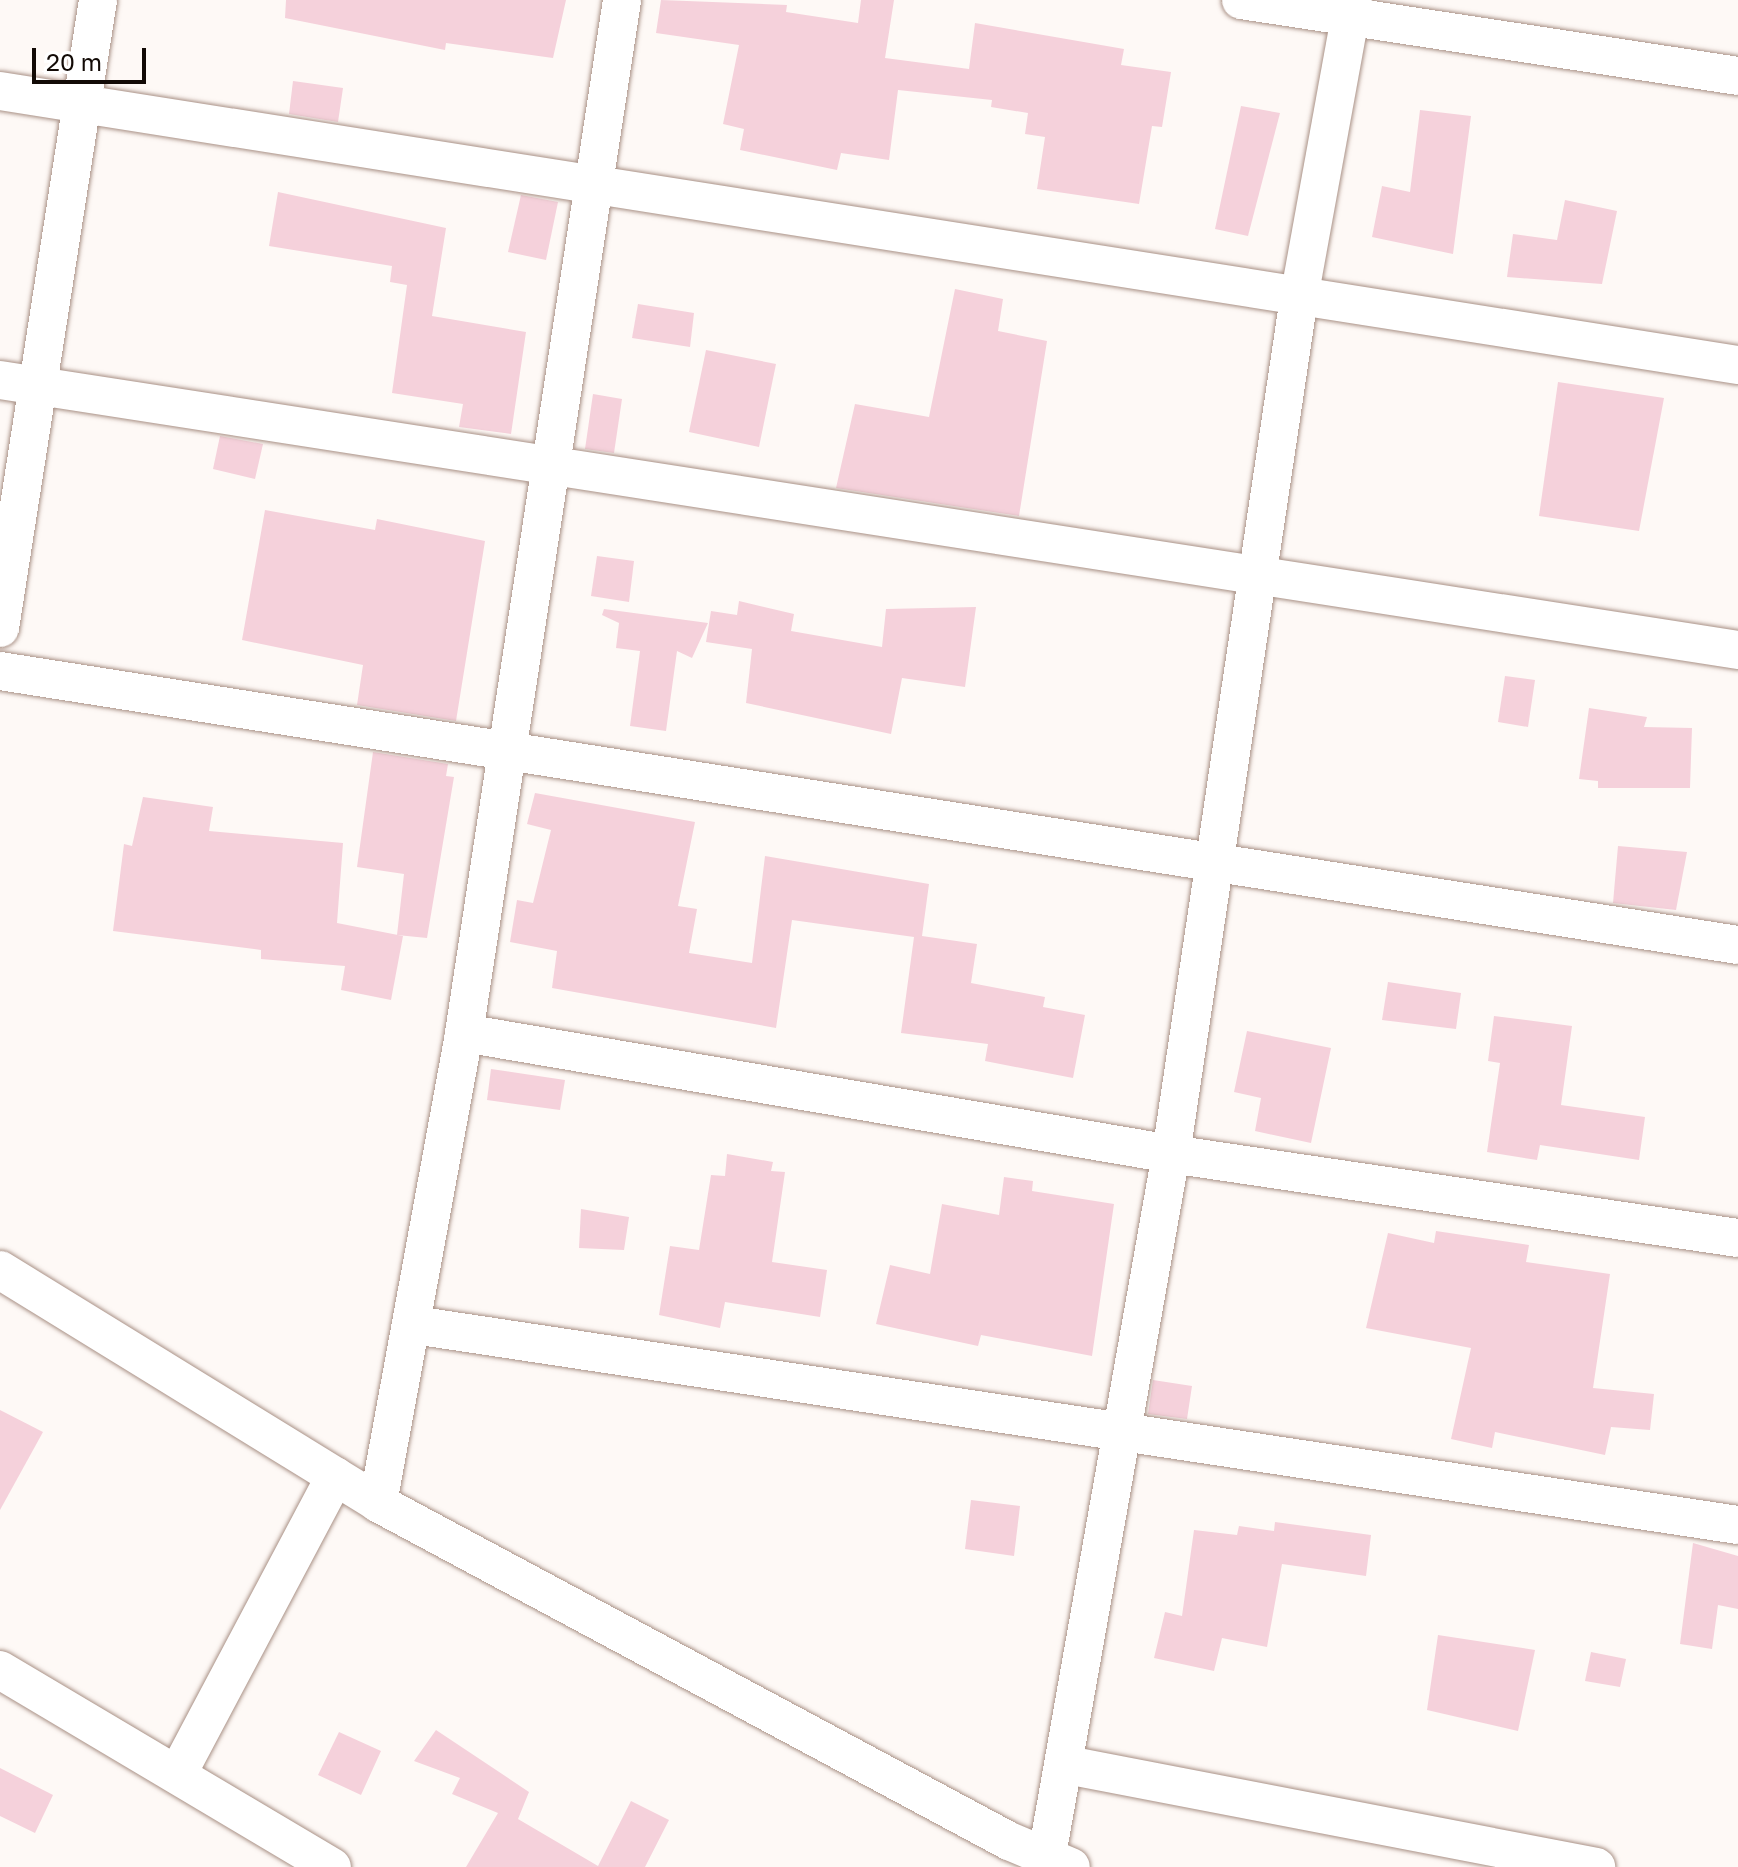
<!DOCTYPE html>
<style>
body{margin:0}
#map{position:relative;width:1738px;height:1867px;overflow:hidden;background:#fef9f6;font-family:"Golos Text",sans-serif}
div>[style]{position:absolute}
.building>*{inset:0;background:#f5d1db}
.roads{filter:drop-shadow(0 0 2px #a99186) drop-shadow(0 0 2px #a99186)}
.minor>*{height:38px;margin:-19px;padding:0 19px;transform-origin:19px;border-radius:19px;background:#fff}
span{translate:-50% -50%;white-space:nowrap;text-align:center;line-height:1.15;-webkit-text-stroke:6px #fff;paint-order:stroke}
.scale{position:absolute;left:32px;top:48px;width:114px;height:36px;box-sizing:border-box;border:4px solid #120a06;border-top:0;padding-left:10px;font-size:24px;line-height:28px;white-space:nowrap;color:#120a06;-webkit-text-stroke:6px #fff;paint-order:stroke}
</style>
<div id="map">
<div class="building">
<i style="clip-path:polygon(286px 0,566px 0,553px 58px,446px 43px,445px 50px,285px 18px)"></i>
<i style="clip-path:polygon(661px 0,787px 5px,786px 12px,858px 23px,861px 0,894px 0,885px 58px,969px 69px,975px 23px,1124px 49px,1121px 65px,1171px 72px,1162px 127px,1152px 126px,1139px 204px,1037px 189px,1045px 137px,1025px 134px,1028px 113px,991px 107px,992px 100px,898px 90px,889px 160px,841px 153px,837px 170px,740px 150px,744px 129px,723px 124px,739px 45px,656px 33px)"></i>
<i style="clip-path:polygon(293px 81px,343px 88px,338px 122px,289px 114px)"></i>
<i style="clip-path:polygon(1241px 106px,1280px 113px,1248px 236px,1215px 229px)"></i>
<i style="clip-path:polygon(1420px 110px,1471px 116px,1453px 254px,1372px 237px,1382px 186px,1410px 192px)"></i>
<i style="clip-path:polygon(278px 192px,446px 228px,432px 316px,526px 332px,511px 434px,459px 427px,463px 404px,392px 393px,407px 285px,390px 282px,392px 266px,269px 246px)"></i>
<i style="clip-path:polygon(521px 195px,558px 202px,546px 260px,508px 252px)"></i>
<i style="clip-path:polygon(1565px 200px,1617px 211px,1602px 284px,1507px 277px,1513px 234px,1557px 240px)"></i>
<i style="clip-path:polygon(955px 289px,1003px 299px,998px 331px,1047px 341px,1019px 516px,836px 488px,855px 404px,929px 417px)"></i>
<i style="clip-path:polygon(638px 304px,694px 313px,690px 347px,632px 338px)"></i>
<i style="clip-path:polygon(706px 350px,776px 364px,759px 447px,689px 432px)"></i>
<i style="clip-path:polygon(1558px 382px,1664px 398px,1639px 531px,1539px 516px)"></i>
<i style="clip-path:polygon(593px 394px,622px 399px,614px 453px,585px 449px)"></i>
<i style="clip-path:polygon(220px 436px,263px 444px,255px 479px,213px 469px)"></i>
<i style="clip-path:polygon(265px 510px,375px 530px,377px 519px,485px 541px,456px 721px,357px 705px,363px 665px,242px 640px)"></i>
<i style="clip-path:polygon(597px 556px,634px 561px,629px 602px,591px 596px)"></i>
<i style="clip-path:polygon(739px 601px,794px 614px,791px 631px,882px 647px,886px 609px,976px 607px,965px 687px,902px 678px,891px 734px,746px 703px,752px 649px,706px 642px,711px 611px,737px 615px)"></i>
<i style="clip-path:polygon(604px 609px,708px 623px,692px 658px,677px 651px,666px 731px,630px 726px,640px 651px,616px 648px,619px 623px,602px 615px)"></i>
<i style="clip-path:polygon(1505px 676px,1535px 680px,1528px 727px,1498px 722px)"></i>
<i style="clip-path:polygon(1589px 708px,1647px 717px,1644px 727px,1692px 728px,1690px 788px,1598px 788px,1598px 781px,1579px 779px)"></i>
<i style="clip-path:polygon(373px 752px,448px 764px,446px 776px,454px 777px,427px 938px,397px 935px,404px 874px,357px 867px)"></i>
<i style="clip-path:polygon(535px 793px,695px 822px,678px 906px,697px 909px,689px 953px,752px 963px,765px 856px,929px 884px,922px 936px,977px 944px,971px 983px,1045px 997px,1043px 1007px,1085px 1015px,1073px 1078px,985px 1061px,988px 1044px,901px 1033px,914px 937px,792px 920px,776px 1028px,552px 988px,557px 951px,510px 942px,517px 900px,533px 903px,551px 830px,527px 824px)"></i>
<i style="clip-path:polygon(143px 797px,213px 807px,209px 831px,343px 843px,337px 923px,403px 936px,391px 1000px,341px 990px,345px 966px,261px 959px,261px 950px,113px 931px,124px 844px,132px 846px)"></i>
<i style="clip-path:polygon(1618px 846px,1687px 852px,1676px 910px,1613px 903px)"></i>
<i style="clip-path:polygon(1388px 982px,1461px 993px,1456px 1029px,1382px 1020px)"></i>
<i style="clip-path:polygon(1494px 1016px,1572px 1026px,1561px 1105px,1645px 1117px,1639px 1160px,1540px 1145px,1537px 1160px,1487px 1152px,1500px 1063px,1488px 1061px)"></i>
<i style="clip-path:polygon(1247px 1031px,1331px 1048px,1311px 1143px,1255px 1131px,1261px 1098px,1234px 1092px)"></i>
<i style="clip-path:polygon(491px 1069px,565px 1080px,560px 1110px,487px 1100px)"></i>
<i style="clip-path:polygon(727px 1154px,773px 1162px,771px 1171px,785px 1172px,772px 1262px,827px 1270px,820px 1317px,725px 1302px,720px 1328px,659px 1315px,670px 1246px,699px 1250px,711px 1175px,725px 1176px)"></i>
<i style="clip-path:polygon(1004px 1177px,1033px 1181px,1032px 1191px,1114px 1204px,1092px 1356px,981px 1335px,978px 1346px,876px 1324px,890px 1265px,930px 1274px,942px 1204px,999px 1215px)"></i>
<i style="clip-path:polygon(581px 1209px,629px 1217px,624px 1250px,579px 1248px)"></i>
<i style="clip-path:polygon(1436px 1231px,1529px 1245px,1526px 1262px,1610px 1274px,1593px 1388px,1654px 1394px,1650px 1430px,1611px 1427px,1605px 1455px,1495px 1432px,1492px 1448px,1451px 1439px,1471px 1348px,1366px 1328px,1388px 1233px,1434px 1243px)"></i>
<i style="clip-path:polygon(1153px 1380px,1192px 1386px,1187px 1419px,1148px 1414px)"></i>
<i style="clip-path:polygon(0 1410px,43px 1432px,0 1510px)"></i>
<i style="clip-path:polygon(971px 1500px,1020px 1506px,1014px 1556px,965px 1549px)"></i>
<i style="clip-path:polygon(1275px 1522px,1371px 1535px,1366px 1576px,1282px 1564px,1267px 1647px,1222px 1638px,1214px 1671px,1154px 1658px,1165px 1612px,1182px 1616px,1194px 1530px,1237px 1535px,1239px 1526px,1274px 1531px)"></i>
<i style="clip-path:polygon(1693px 1543px,1738px 1556px,1738px 1609px,1718px 1605px,1712px 1649px,1680px 1644px)"></i>
<i style="clip-path:polygon(1438px 1635px,1535px 1650px,1518px 1731px,1427px 1710px)"></i>
<i style="clip-path:polygon(1591px 1652px,1626px 1659px,1620px 1687px,1585px 1681px)"></i>
<i style="clip-path:polygon(436px 1730px,529px 1792px,518px 1819px,598px 1866px,631px 1801px,669px 1820px,645px 1867px,466px 1867px,498px 1813px,452px 1794px,460px 1778px,414px 1761px)"></i>
<i style="clip-path:polygon(339px 1732px,381px 1751px,361px 1795px,318px 1775px)"></i>
<i style="clip-path:polygon(0 1768px,53px 1795px,35px 1833px,0 1816px)"></i>
</div>
<div class="roads">
<div class="minor">
<i style="left:1241px;top:0;width:503px;rotate:8.69deg"></i>
<i style="left:0;top:91px;width:1759px;rotate:8.96deg"></i>
<i style="left:0;top:380px;width:1759px;rotate:8.83deg"></i>
<i style="left:0;top:628px;width:636px;rotate:-81.13deg"></i>
<i style="left:0;top:671px;width:1759px;rotate:8.96deg"></i>
<i style="left:464px;top:1033px;width:717px;rotate:9.71deg"></i>
<i style="left:1171px;top:1154px;width:573px;rotate:8.43deg"></i>
<i style="left:0;top:1270px;width:444px;rotate:31.6deg"></i>
<i style="left:378px;top:1503px;width:716px;rotate:28.18deg"></i>
<i style="left:1009px;top:1841px;width:67px;rotate:22.8deg"></i>
<i style="left:414px;top:1325px;width:1339px;rotate:8.59deg"></i>
<i style="left:378px;top:1503px;width:478px;rotate:-79.6deg"></i>
<i style="left:464px;top:1033px;width:1045px;rotate:-81.3deg"></i>
<i style="left:0;top:1670px;width:386px;rotate:30.7deg"></i>
<i style="left:1067px;top:1765px;width:539px;rotate:10.91deg"></i>
<i style="left:178px;top:1773px;width:336px;rotate:-62.1deg"></i>
<i style="left:1047px;top:1855px;width:712px;rotate:-79.97deg"></i>
<i style="left:1171px;top:1154px;width:866px;rotate:-81.5deg"></i>
<i style="left:1299px;top:298px;width:303px;rotate:-79.7deg"></i>
</div>
</div>
<div class="scale">20 m</div>
</div>
